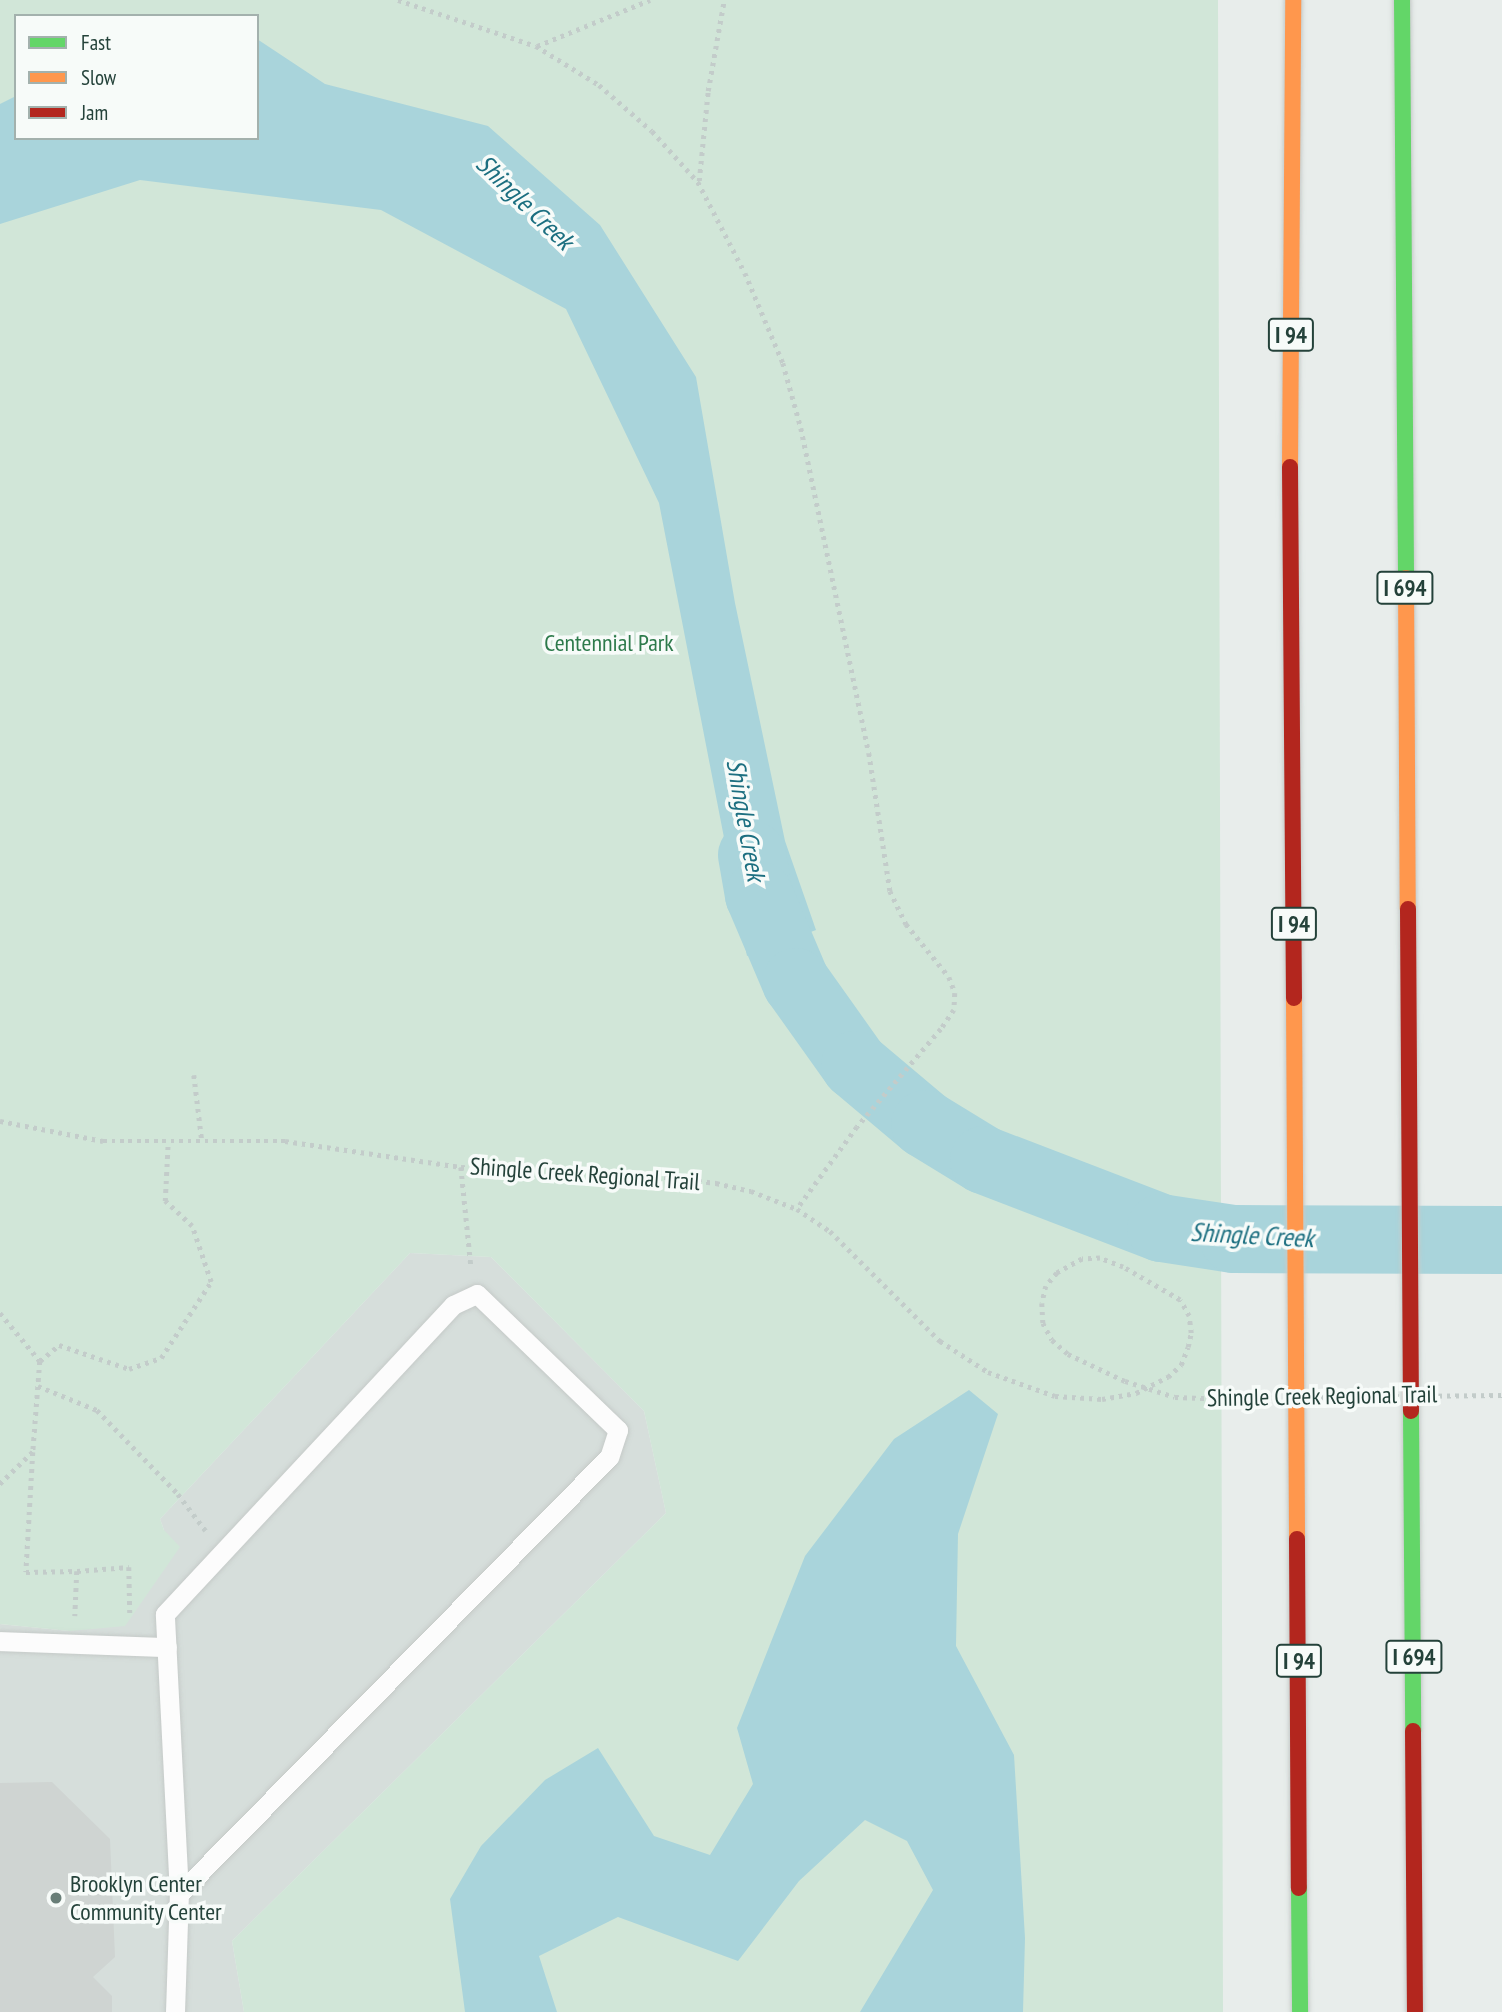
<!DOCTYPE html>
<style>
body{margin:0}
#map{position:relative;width:1502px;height:2012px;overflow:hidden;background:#e8edeb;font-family:"PT Sans Narrow",sans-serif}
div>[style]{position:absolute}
.built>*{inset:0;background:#d6dedb}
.green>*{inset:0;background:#d1e6d8}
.water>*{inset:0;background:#a9d4db}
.river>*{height:68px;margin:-34px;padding:0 34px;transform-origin:34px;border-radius:34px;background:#a9d4db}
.building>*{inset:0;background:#cfd4d2}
.path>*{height:4.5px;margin-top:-2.25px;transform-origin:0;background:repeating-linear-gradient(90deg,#c3ccca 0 3.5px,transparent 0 8.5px)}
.roads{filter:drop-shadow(0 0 2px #c5cac8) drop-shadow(0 0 2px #c5cac8)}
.lane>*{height:19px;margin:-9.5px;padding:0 9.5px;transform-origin:9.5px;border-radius:9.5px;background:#fcfcfc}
.fast>*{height:16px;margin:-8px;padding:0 8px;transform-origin:8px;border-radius:8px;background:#63d668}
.slow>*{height:16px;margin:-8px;padding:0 8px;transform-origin:8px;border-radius:8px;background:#ff974d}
.jam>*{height:16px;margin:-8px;padding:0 8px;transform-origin:8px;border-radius:8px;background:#b3261e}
.path-bridge>*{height:4.5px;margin-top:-2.25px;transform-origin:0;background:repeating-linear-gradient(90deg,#c3ccca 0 3.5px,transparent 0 8.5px)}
.dots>*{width:19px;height:19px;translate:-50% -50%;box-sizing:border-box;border:4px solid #f7fbf9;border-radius:50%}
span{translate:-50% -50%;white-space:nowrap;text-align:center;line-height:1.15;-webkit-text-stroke:7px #f7fbf9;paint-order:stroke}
.shield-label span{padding:2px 5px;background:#f7fbf9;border:2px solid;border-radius:5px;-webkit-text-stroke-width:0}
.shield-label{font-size:23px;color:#24423a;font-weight:700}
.park-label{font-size:24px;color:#2d7a4b}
.street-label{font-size:24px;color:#24423a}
.poi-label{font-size:24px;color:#24423a}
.left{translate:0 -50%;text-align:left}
.water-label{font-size:26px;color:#1c6f80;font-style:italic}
.legend{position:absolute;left:14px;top:14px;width:245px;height:126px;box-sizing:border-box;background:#f7fbf9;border:2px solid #a3b1ad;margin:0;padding:9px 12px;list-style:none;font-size:21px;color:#24423a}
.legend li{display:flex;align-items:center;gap:14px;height:35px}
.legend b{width:35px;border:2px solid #a3b1ad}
</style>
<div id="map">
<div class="built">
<i style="clip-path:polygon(410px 1253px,491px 1257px,644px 1411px,666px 1513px,232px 1941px,244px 2012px,0 2012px,0 1624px,70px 1631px,164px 1530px,160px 1519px)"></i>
</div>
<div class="green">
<i style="clip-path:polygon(evenodd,0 0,1218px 0,1223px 2012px,244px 2012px,232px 1941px,666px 1513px,644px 1411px,491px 1257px,410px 1253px,160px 1519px,164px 1530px,180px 1547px,125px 1626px,70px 1631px,0 1624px,0 0,16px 16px,257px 16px,257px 138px,16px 138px,16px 16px)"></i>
</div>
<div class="water">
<i style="clip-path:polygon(257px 39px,325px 84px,488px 126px,600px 225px,696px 377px,735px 603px,785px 841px,816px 930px,747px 956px,659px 503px,566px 309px,381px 210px,140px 180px,0 224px,0 104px,16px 96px,16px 138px,257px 138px)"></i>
<i style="clip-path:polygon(969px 1390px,998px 1414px,958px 1534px,956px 1646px,1014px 1755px,1025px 1938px,1023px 2012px,860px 2012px,933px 1890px,907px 1841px,865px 1820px,799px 1881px,738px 1961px,618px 1917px,539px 1956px,557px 2012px,465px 2012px,450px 1899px,481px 1846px,545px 1780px,598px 1748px,654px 1836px,710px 1855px,753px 1784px,737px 1728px,805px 1556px,894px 1439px)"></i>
</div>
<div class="river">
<i style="left:752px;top:855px;width:41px;rotate:80.1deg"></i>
<i style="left:759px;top:895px;width:95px;rotate:67deg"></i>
<i style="left:796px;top:982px;width:102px;rotate:54.6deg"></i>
<i style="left:855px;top:1065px;width:92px;rotate:40.1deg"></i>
<i style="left:925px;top:1124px;width:69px;rotate:31.4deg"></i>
<i style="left:984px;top:1160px;width:190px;rotate:21deg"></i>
<i style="left:1161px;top:1228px;width:74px;rotate:8.6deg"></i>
<i style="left:1234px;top:1239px;width:268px;rotate:0.2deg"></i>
</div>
<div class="building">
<i style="clip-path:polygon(52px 1782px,110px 1839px,115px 1957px,93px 1977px,112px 1996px,112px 2012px,0 2012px,0 1783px)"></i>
</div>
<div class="path">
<i style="left:398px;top:0;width:145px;rotate:18.4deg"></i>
<i style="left:536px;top:46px;width:74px;rotate:31.8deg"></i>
<i style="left:599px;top:85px;width:70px;rotate:41deg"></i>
<i style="left:652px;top:131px;width:69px;rotate:48deg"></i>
<i style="left:698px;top:182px;width:102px;rotate:62.7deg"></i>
<i style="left:745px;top:273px;width:98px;rotate:67.1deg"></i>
<i style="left:783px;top:363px;width:67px;rotate:74.5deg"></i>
<i style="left:801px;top:428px;width:332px;rotate:78.2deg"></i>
<i style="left:869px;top:753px;width:140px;rotate:81.3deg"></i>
<i style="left:890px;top:891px;width:37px;rotate:64deg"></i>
<i style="left:906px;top:924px;width:68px;rotate:50.9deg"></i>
<i style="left:949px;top:977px;width:17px;rotate:69deg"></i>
<i style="left:955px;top:993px;width:17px;rotate:93deg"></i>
<i style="left:954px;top:1010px;width:23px;rotate:124deg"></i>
<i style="left:941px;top:1029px;width:129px;rotate:130.6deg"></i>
<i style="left:857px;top:1127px;width:102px;rotate:126.2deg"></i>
<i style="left:537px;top:46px;width:122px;rotate:-22.2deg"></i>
<i style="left:699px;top:181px;width:90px;rotate:-84.3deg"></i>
<i style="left:708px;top:91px;width:92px;rotate:-80deg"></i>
<i style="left:194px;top:1075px;width:66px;rotate:83.1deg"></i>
<i style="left:0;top:1121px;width:105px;rotate:11deg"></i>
<i style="left:103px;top:1141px;width:182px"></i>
<i style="left:285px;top:1141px;width:178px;rotate:8.4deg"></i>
<i style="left:461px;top:1167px;width:178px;rotate:2.3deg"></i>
<i style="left:639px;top:1174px;width:78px;rotate:6.7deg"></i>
<i style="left:716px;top:1183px;width:36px;rotate:13deg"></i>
<i style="left:751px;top:1191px;width:49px;rotate:21.4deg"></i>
<i style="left:797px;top:1209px;width:40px;rotate:34deg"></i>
<i style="left:830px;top:1231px;width:156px;rotate:45deg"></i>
<i style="left:940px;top:1341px;width:57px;rotate:32.9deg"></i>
<i style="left:988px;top:1372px;width:71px;rotate:19.7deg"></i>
<i style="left:1055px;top:1396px;width:47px;rotate:3.7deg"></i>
<i style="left:1102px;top:1399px;width:35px;rotate:-10deg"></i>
<i style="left:1136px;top:1393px;width:36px;rotate:-27deg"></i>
<i style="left:1168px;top:1377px;width:18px;rotate:-43deg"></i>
<i style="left:1181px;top:1365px;width:19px;rotate:-69deg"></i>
<i style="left:1188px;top:1347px;width:14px;rotate:-78deg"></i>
<i style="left:1191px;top:1333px;width:17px;rotate:-97deg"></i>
<i style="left:1189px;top:1316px;width:18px;rotate:-119deg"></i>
<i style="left:1180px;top:1300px;width:66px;rotate:-149.9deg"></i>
<i style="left:1123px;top:1267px;width:25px;rotate:-159deg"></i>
<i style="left:1100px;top:1258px;width:18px;rotate:177deg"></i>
<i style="left:1082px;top:1259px;width:29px;rotate:151deg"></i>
<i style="left:1057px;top:1273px;width:17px;rotate:130deg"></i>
<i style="left:1046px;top:1286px;width:17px;rotate:103deg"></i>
<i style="left:1042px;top:1303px;width:20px;rotate:87deg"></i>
<i style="left:1043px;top:1323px;width:19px;rotate:62deg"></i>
<i style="left:1052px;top:1340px;width:21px;rotate:41deg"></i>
<i style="left:1068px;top:1354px;width:63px;rotate:25.3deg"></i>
<i style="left:461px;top:1167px;width:99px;rotate:84.2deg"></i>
<i style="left:0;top:1313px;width:62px;rotate:50.2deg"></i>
<i style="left:40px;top:1361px;width:91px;rotate:94.4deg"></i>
<i style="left:33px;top:1452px;width:46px;rotate:135.9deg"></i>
<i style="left:40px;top:1361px;width:25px;rotate:-40deg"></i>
<i style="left:59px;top:1345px;width:74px;rotate:18.9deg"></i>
<i style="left:129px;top:1369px;width:34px;rotate:-19deg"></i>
<i style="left:161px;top:1358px;width:91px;rotate:-56.7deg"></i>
<i style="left:211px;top:1282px;width:59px;rotate:-108.7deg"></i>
<i style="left:192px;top:1226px;width:37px;rotate:-137deg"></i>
<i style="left:165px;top:1201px;width:59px;rotate:-87.1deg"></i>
<i style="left:38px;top:1386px;width:64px;rotate:22.1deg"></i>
<i style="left:97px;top:1410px;width:117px;rotate:46deg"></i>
<i style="left:178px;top:1494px;width:46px;rotate:52.9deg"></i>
<i style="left:33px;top:1452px;width:120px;rotate:93.3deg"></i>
<i style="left:26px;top:1572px;width:51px;rotate:-1.1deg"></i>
<i style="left:77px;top:1571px;width:45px;rotate:92.5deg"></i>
<i style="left:77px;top:1571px;width:52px;rotate:-4.4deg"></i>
<i style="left:129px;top:1567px;width:47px;rotate:88.8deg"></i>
</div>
<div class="roads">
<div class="lane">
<i style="left:0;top:1641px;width:167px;rotate:2.1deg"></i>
<i style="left:175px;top:2012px;width:118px;rotate:-88.1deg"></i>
<i style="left:179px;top:1894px;width:280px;rotate:-92.9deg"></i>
<i style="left:165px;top:1614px;width:422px;rotate:-47deg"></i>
<i style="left:453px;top:1305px;width:26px;rotate:-25deg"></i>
<i style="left:477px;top:1294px;width:196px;rotate:44deg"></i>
<i style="left:618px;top:1430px;width:28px;rotate:108deg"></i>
<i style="left:609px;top:1457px;width:613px;rotate:134.54deg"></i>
</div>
<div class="fast">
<i style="left:1402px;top:0;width:578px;rotate:89.6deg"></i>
<i style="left:1411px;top:1411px;width:320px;rotate:89.6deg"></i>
<i style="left:1299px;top:1888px;width:124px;rotate:89.5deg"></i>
</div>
<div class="slow">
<i style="left:1290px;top:467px;width:467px;rotate:-89.6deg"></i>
<i style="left:1406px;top:578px;width:331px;rotate:89.7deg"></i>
<i style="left:1294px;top:998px;width:541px;rotate:89.68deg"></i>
</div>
<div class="jam">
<i style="left:1290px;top:467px;width:531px;rotate:89.57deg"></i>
<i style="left:1408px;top:909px;width:502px;rotate:89.66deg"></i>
<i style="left:1297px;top:1539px;width:349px;rotate:89.7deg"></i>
<i style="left:1413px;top:1731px;width:281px;rotate:89.6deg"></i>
</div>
</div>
<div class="path-bridge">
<i style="left:1125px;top:1381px;width:52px;rotate:17.7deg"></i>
<i style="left:1175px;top:1397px;width:34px;rotate:2deg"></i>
<i style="left:1209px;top:1398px;width:293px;rotate:-0.6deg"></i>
</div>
<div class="dots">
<i style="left:56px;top:1898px;background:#697e78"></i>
</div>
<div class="shield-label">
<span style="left:1291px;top:335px">I 94</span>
<span style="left:1405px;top:588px">I 694</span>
<span style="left:1294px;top:924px">I 94</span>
<span style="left:1414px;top:1657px">I 694</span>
<span style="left:1299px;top:1661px">I 94</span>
</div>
<div class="park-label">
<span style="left:609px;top:643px">Centennial Park</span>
</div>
<div class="street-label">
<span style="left:585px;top:1174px;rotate:4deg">Shingle Creek Regional Trail</span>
<span style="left:1322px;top:1396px;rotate:-1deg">Shingle Creek Regional Trail</span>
</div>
<div class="poi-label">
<span class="left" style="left:70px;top:1898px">Brooklyn Center<br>Community Center</span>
</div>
<div class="water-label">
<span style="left:525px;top:202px;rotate:44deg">Shingle Creek</span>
<span style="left:746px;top:820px;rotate:80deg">Shingle Creek</span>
<span style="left:1252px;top:1235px;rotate:3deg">Shingle Creek</span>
</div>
<ul class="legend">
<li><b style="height:9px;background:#63d668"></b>Fast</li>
<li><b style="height:9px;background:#ff974d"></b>Slow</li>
<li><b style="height:9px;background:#b3261e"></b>Jam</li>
</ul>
</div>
